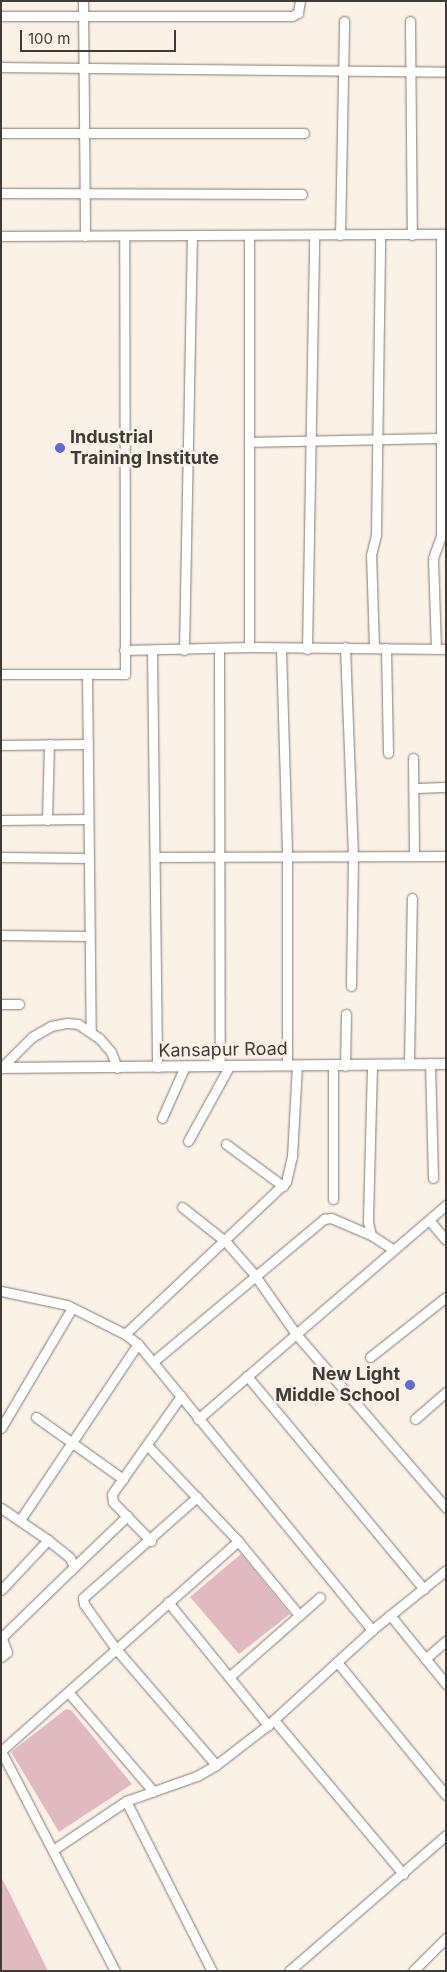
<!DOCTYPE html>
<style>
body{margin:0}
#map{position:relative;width:447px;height:1972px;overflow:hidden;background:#faf1e7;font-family:Inter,sans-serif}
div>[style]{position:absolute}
.green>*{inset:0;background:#e1bac0}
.roads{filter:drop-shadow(0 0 1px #837b72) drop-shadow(0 0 1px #837b72)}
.minor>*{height:9px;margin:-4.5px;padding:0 4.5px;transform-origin:4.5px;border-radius:4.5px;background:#fff}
.tertiary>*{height:10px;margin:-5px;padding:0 5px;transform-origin:5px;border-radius:5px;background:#fff}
.dots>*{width:14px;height:14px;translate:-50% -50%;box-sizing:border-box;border:2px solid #faf1e7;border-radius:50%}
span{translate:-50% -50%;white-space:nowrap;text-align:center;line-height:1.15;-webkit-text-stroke:5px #faf1e7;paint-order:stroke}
.poi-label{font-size:18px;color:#3f3c38;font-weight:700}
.left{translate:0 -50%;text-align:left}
.right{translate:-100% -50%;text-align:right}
.street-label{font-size:18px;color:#3f3c38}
.frame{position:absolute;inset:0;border:2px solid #3f3c38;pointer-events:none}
.scale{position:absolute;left:20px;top:30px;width:156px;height:22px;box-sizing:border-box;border:2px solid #3f3c38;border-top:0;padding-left:6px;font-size:15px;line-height:18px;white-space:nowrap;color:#3f3c38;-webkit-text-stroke:4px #faf1e7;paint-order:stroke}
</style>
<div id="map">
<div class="green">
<i style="clip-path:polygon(241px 1554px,290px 1614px,239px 1654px,190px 1597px)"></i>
<i style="clip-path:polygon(66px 1709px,71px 1710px,132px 1784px,59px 1832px,11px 1752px)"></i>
<i style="clip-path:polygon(1px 1877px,8px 1890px,48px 1971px,1px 1971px)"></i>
</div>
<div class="roads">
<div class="minor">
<i style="left:83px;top:1px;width:235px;rotate:89.5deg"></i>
<i style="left:1px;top:16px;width:291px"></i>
<i style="left:292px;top:16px;width:7px;rotate:-27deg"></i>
<i style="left:298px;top:13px;width:12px;rotate:-81deg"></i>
<i style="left:410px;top:21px;width:214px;rotate:89.5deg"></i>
<i style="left:1px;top:67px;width:445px;rotate:0.6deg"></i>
<i style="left:1px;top:133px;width:303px"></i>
<i style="left:1px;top:193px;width:301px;rotate:0.2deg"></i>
<i style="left:340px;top:235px;width:214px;rotate:-88.9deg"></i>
<i style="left:1px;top:236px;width:445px;rotate:-0.3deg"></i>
<i style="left:250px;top:442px;width:196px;rotate:-1.2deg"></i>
<i style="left:249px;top:647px;width:412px;rotate:-90deg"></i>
<i style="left:345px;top:647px;width:210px;rotate:87.8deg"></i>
<i style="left:353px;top:857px;width:129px;rotate:90.9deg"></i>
<i style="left:374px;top:648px;width:93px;rotate:-91.8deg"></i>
<i style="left:371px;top:555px;width:21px;rotate:-76deg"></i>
<i style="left:376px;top:535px;width:300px;rotate:-89.2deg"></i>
<i style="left:386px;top:648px;width:105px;rotate:88.9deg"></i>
<i style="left:219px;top:649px;width:416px;rotate:89.9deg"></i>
<i style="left:281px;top:649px;width:208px;rotate:88.3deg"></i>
<i style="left:287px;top:857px;width:207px;rotate:90deg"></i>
<i style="left:307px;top:649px;width:414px;rotate:-89deg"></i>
<i style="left:436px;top:649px;width:91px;rotate:-91.9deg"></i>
<i style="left:433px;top:558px;width:23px;rotate:-70deg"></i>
<i style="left:441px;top:536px;width:302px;rotate:-90deg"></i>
<i style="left:124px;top:650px;width:125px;rotate:-1.4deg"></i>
<i style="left:249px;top:647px;width:197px;rotate:0.6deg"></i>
<i style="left:152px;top:650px;width:417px;rotate:89.3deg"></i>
<i style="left:184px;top:650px;width:414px;rotate:-88.9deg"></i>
<i style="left:1px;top:674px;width:124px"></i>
<i style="left:125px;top:674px;width:438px;rotate:-90.1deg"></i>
<i style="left:87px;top:674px;width:358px;rotate:89.4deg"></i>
<i style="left:1px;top:745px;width:87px;rotate:-0.7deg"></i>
<i style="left:413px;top:758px;width:97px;rotate:89.4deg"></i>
<i style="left:415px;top:788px;width:31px;rotate:-2deg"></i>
<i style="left:1px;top:820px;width:87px;rotate:-0.7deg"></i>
<i style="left:47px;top:820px;width:76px;rotate:-88.5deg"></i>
<i style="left:1px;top:857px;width:87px;rotate:0.7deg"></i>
<i style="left:156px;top:857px;width:290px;rotate:-0.2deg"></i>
<i style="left:1px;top:935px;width:87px;rotate:0.7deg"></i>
<i style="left:1px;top:1004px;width:18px"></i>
<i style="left:430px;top:1063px;width:115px;rotate:88.5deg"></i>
<i style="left:409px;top:1064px;width:166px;rotate:-89deg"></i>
<i style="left:333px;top:1066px;width:133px;rotate:90deg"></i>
<i style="left:345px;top:1066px;width:52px;rotate:-88.9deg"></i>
<i style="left:372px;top:1066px;width:156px;rotate:91.5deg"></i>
<i style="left:368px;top:1222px;width:13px;rotate:77deg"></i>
<i style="left:371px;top:1235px;width:27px;rotate:33deg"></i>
<i style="left:1px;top:1068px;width:44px;rotate:-45deg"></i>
<i style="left:32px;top:1037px;width:22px;rotate:-30deg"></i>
<i style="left:51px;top:1026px;width:16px;rotate:-11deg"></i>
<i style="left:67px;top:1023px;width:11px;rotate:5deg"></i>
<i style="left:78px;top:1024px;width:25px;rotate:34deg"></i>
<i style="left:99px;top:1038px;width:18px;rotate:49deg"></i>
<i style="left:111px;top:1052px;width:17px;rotate:69deg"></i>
<i style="left:162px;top:1118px;width:57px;rotate:-66.1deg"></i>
<i style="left:188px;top:1141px;width:87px;rotate:-61.1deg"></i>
<i style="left:226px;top:1144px;width:71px;rotate:36.4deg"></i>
<i style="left:182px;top:1207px;width:56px;rotate:38.5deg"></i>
<i style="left:226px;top:1242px;width:43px;rotate:48.8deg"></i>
<i style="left:254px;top:1274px;width:73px;rotate:55deg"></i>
<i style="left:296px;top:1334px;width:198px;rotate:-40.7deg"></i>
<i style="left:429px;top:1220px;width:26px;rotate:50deg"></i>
<i style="left:1px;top:1291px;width:67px;rotate:12deg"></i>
<i style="left:67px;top:1305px;width:65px;rotate:26.6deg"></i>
<i style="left:125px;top:1334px;width:16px;rotate:38deg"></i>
<i style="left:138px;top:1344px;width:370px;rotate:50.7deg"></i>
<i style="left:125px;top:1334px;width:221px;rotate:-43.4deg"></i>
<i style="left:286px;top:1182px;width:26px;rotate:-77deg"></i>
<i style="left:292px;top:1157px;width:92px;rotate:-86.9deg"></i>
<i style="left:370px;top:1357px;width:97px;rotate:-38.3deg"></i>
<i style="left:154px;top:1361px;width:222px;rotate:-39.9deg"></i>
<i style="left:324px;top:1219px;width:7px;rotate:-8deg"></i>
<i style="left:331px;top:1218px;width:43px;rotate:23deg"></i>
<i style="left:247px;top:1376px;width:277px;rotate:50.3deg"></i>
<i style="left:36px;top:1417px;width:107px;rotate:35.5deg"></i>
<i style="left:198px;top:1419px;width:130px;rotate:-40.9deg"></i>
<i style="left:296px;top:1334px;width:230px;rotate:49.2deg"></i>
<i style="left:415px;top:1419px;width:41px;rotate:-41.1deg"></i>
<i style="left:1px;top:1428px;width:139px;rotate:-59.4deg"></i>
<i style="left:147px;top:1445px;width:132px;rotate:46.5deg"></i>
<i style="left:238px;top:1541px;width:96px;rotate:50.5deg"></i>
<i style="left:197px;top:1497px;width:152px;rotate:138.5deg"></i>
<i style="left:83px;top:1598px;width:6px;rotate:81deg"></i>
<i style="left:84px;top:1604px;width:55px;rotate:54.6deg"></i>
<i style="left:116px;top:1649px;width:153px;rotate:49.2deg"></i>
<i style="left:1px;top:1508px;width:57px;rotate:34.2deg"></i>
<i style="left:48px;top:1540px;width:28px;rotate:39deg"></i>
<i style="left:70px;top:1558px;width:10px;rotate:66deg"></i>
<i style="left:74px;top:1567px;width:98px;rotate:135.8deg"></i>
<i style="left:4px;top:1635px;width:4px;rotate:117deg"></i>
<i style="left:2px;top:1639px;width:14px;rotate:69deg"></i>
<i style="left:7px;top:1652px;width:8px;rotate:140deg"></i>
<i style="left:20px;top:1520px;width:212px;rotate:-56.2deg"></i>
<i style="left:151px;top:1541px;width:54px;rotate:-134.3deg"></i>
<i style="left:113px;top:1502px;width:8px;rotate:-97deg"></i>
<i style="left:112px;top:1494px;width:120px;rotate:-54.9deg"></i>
<i style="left:74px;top:1567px;width:74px;rotate:-43.9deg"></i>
<i style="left:1px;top:1590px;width:69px;rotate:-46.8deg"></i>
<i style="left:168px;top:1602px;width:159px;rotate:50.9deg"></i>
<i style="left:390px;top:1615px;width:89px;rotate:50.9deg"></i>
<i style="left:425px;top:1659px;width:28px;rotate:-41deg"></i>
<i style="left:337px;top:1662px;width:172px;rotate:50.7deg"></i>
<i style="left:229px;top:1677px;width:121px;rotate:-41.3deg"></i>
<i style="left:69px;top:1693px;width:130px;rotate:49.4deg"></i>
<i style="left:274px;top:1720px;width:201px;rotate:50deg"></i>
<i style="left:1px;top:1751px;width:317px;rotate:-41.5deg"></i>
<i style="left:1px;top:1751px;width:248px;rotate:62.6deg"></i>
<i style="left:126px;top:1801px;width:191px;rotate:63.2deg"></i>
<i style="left:53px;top:1850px;width:88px;rotate:-33.9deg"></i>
<i style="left:126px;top:1801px;width:75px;rotate:-19.4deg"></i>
<i style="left:197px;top:1776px;width:22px;rotate:-30deg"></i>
<i style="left:216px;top:1765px;width:66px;rotate:-37.6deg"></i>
<i style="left:268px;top:1725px;width:141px;rotate:-42.4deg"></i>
<i style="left:372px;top:1630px;width:95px;rotate:-39deg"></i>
<i style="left:289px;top:1971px;width:208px;rotate:-40.9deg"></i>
<i style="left:413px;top:1971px;width:47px;rotate:-45deg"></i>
</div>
<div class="tertiary">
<i style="left:1px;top:1068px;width:445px;rotate:-0.5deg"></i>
</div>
</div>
<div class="dots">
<i style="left:60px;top:448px;background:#5b6be2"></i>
<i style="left:410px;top:1385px;background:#5b6be2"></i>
</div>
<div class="poi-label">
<span class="left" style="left:70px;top:448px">Industrial<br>Training Institute</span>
<span class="right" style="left:400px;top:1385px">New Light<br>Middle School</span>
</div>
<div class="street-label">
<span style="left:223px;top:1050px;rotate:-1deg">Kansapur Road</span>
</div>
<div class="frame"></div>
<div class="scale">100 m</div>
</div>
